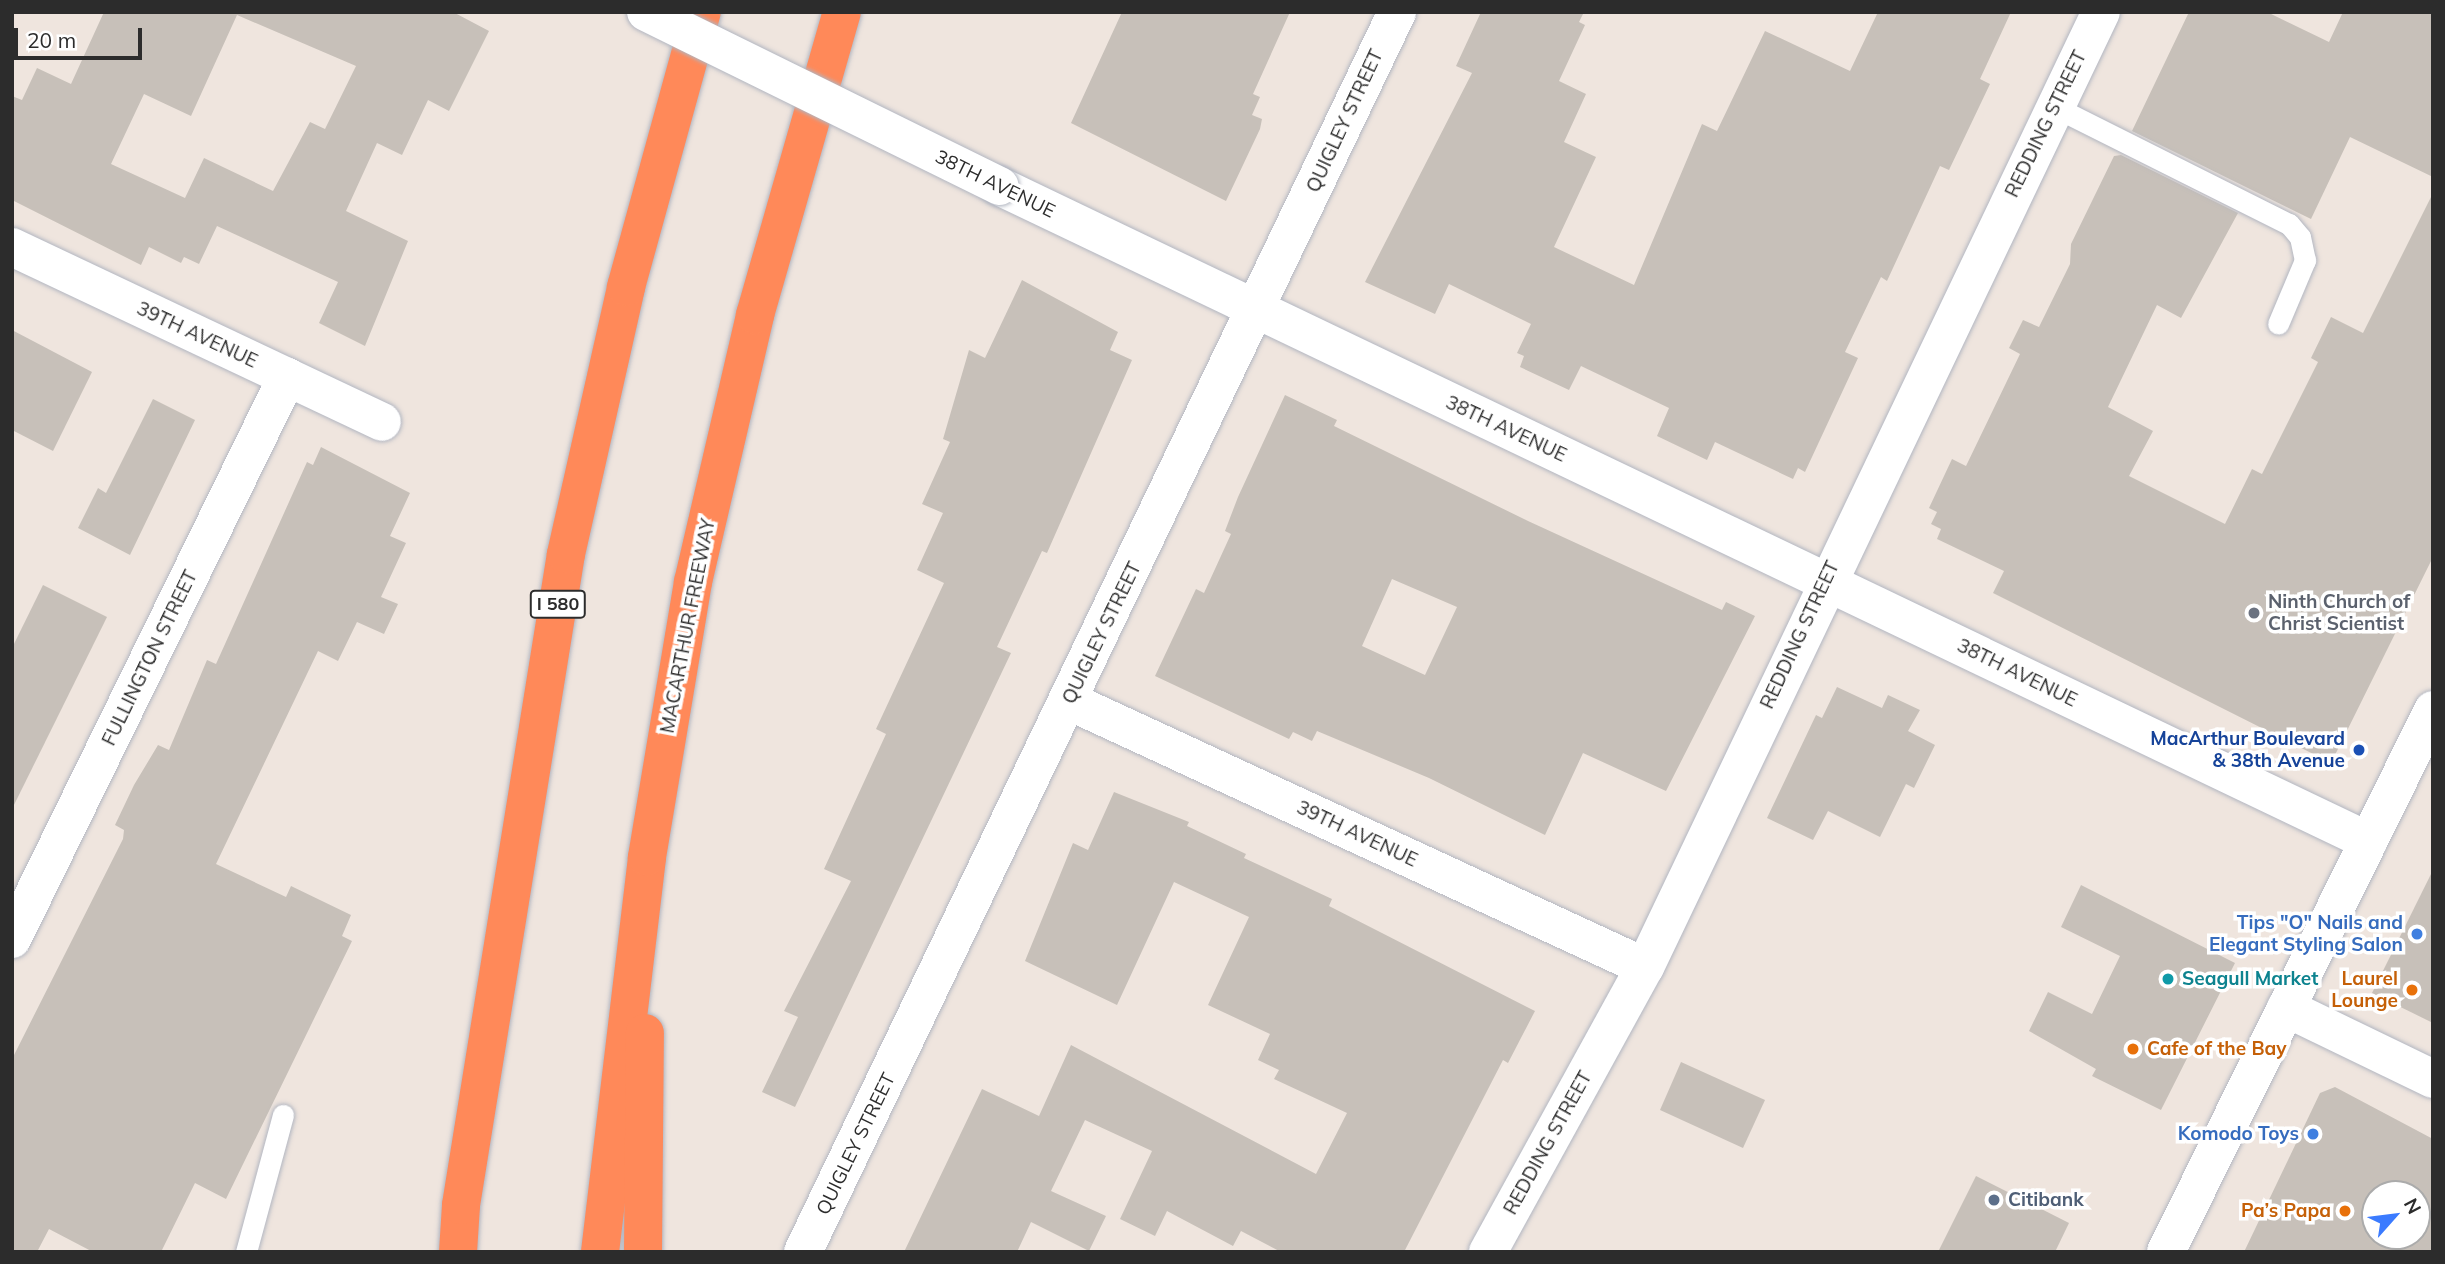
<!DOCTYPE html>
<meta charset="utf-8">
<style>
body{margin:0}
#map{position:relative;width:2445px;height:1264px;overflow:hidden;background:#efe5de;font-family:Mulish,sans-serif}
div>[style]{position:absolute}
.building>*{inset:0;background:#c7c0b9}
.roads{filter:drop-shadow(0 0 2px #b2b6c1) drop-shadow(0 0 2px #b2b6c1)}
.lane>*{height:21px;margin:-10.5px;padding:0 10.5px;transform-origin:10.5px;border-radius:10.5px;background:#fff}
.street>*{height:38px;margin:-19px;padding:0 19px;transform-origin:19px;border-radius:19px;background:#fff}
.secondary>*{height:38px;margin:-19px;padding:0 19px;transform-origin:19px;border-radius:19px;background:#fff}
.highway>*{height:38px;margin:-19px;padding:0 19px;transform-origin:19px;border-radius:19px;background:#ff8959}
.bridges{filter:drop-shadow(0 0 2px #b2b6c1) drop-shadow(0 0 2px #b2b6c1)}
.secondary-bridge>*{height:38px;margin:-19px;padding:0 19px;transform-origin:19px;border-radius:19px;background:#fff}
.dots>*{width:19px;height:19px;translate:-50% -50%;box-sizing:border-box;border:4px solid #fff;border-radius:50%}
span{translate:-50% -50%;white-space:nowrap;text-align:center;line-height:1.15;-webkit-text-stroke:7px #fff;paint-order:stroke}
.shield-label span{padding:2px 5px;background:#fff;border:2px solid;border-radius:5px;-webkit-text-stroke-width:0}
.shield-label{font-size:18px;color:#2c2c2c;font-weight:700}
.street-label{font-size:19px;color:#2c2c2c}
.worship-label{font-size:19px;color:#5b616d;font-weight:700}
.left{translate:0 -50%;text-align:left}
.transit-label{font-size:19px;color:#164399;font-weight:700}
.right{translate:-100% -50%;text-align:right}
.shop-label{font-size:19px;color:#366cbe;font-weight:700}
.culture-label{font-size:19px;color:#0d838f;font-weight:700}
.food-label{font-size:19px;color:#c56008;font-weight:700}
.service-label{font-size:19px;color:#4e5e75;font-weight:700}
.frame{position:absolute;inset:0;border:14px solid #2c2c2c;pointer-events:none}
.north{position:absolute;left:2361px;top:1180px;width:70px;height:70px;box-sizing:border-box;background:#fff;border:2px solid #ababab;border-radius:50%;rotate:62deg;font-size:19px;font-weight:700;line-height:28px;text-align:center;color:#2c2c2c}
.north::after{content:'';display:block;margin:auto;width:24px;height:32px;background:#3b7bff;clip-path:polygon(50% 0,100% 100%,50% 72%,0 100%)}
.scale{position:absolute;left:14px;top:28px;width:128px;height:32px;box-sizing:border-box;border:4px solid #2c2c2c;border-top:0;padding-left:9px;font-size:21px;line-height:24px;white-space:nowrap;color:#2c2c2c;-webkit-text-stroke:5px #fff;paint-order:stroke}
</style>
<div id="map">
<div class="building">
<i style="clip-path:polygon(evenodd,104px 12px,453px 12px,489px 31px,449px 111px,428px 100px,402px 155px,377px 143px,346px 211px,408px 241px,365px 346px,319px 323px,338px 282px,217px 226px,199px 264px,184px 257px,181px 263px,149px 247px,141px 265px,12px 200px,12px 96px,22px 100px,37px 68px,71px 84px,104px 12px,237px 15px,356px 66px,325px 129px,310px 122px,273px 191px,204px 158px,185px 198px,111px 164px,144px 94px,191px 116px,237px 15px)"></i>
<i style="clip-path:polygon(1122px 12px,1290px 12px,1253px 94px,1260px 97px,1252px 115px,1262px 119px,1260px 129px,1226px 201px,1071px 123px)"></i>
<i style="clip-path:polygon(1481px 12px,1584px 12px,1579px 22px,1585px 25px,1559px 81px,1586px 94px,1564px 142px,1596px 157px,1554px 247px,1634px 285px,1702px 124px,1717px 131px,1765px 31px,1850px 71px,1878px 12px,2011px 12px,1980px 79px,1990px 84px,1949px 170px,1940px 166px,1887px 281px,1881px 277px,1845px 352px,1858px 358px,1805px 472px,1798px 468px,1793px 479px,1715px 442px,1707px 460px,1657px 436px,1669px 408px,1581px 366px,1569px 390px,1520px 367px,1524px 356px,1517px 353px,1531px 324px,1449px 284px,1435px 314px,1365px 282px,1472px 73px,1456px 66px)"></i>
<i style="clip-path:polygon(2189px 12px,2267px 12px,2329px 42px,2343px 12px,2433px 12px,2433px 177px,2350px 137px,2311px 219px,2132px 131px)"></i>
<i style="clip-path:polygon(2121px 155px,2238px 213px,2181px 318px,2157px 305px,2108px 407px,2153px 431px,2129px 476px,2225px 524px,2252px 469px,2262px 474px,2318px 362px,2311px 358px,2331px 317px,2363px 333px,2433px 193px,2433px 557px,2331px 763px,1993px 593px,2004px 571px,1937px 539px,1941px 529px,1931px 524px,1937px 512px,1929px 508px,1952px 459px,1966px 466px,2020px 354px,2009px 348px,2023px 320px,2039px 327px,2070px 264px,2071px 244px,2114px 156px)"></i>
<i style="clip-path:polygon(1022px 280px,1118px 332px,1110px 350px,1132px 360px,1047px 553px,1042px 551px,997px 647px,1011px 653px,795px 1107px,762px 1092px,798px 1017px,784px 1011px,851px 881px,824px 869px,886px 734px,876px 729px,944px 583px,917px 570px,943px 513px,922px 504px,950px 442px,943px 439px,969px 350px,985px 358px)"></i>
<i style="clip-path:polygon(12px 330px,92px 372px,53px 451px,12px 430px)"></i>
<i style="clip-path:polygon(evenodd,1285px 395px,1337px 420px,1334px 426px,1528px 521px,1722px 610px,1726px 602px,1755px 616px,1666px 791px,1583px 753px,1545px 835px,1429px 778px,1317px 731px,1312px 741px,1293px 732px,1289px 739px,1155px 676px,1196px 589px,1204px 593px,1231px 534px,1225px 531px,1238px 497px,1285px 395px,1392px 579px,1457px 607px,1425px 675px,1362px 646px,1392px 579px)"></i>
<i style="clip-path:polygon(153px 399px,195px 420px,130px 555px,78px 528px,98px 488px,106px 493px)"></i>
<i style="clip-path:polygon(321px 447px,410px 493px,390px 536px,406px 543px,381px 597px,398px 604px,384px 634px,357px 622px,338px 661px,318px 651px,216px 864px,286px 897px,291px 886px,351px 915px,342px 936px,352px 941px,226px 1199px,195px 1183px,161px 1252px,93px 1252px,49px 1229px,37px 1252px,12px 1252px,12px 1059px,123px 839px,124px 830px,115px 825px,134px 785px,158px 745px,169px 750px,207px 660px,216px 664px,307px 462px,313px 465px)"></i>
<i style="clip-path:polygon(43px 585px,107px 617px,12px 809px,12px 648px)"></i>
<i style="clip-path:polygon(1837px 687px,1882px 708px,1888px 695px,1920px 710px,1908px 731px,1935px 745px,1914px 788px,1906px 784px,1880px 837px,1828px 811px,1813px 840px,1767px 818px,1816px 715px,1822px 718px)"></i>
<i style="clip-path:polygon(1114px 792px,1189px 822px,1187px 826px,1246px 854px,1244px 858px,1332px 899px,1329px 906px,1535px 1011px,1508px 1063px,1503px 1060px,1404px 1252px,1281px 1252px,1241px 1231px,1233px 1246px,1167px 1211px,1155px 1236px,1120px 1219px,1152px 1151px,1085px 1120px,1051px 1191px,1106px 1216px,1089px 1251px,1031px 1222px,1017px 1252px,904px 1252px,982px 1089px,1039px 1116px,1071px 1045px,1316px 1174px,1347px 1113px,1274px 1079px,1279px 1070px,1258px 1060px,1270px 1034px,1208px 1005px,1249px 917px,1174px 882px,1117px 1005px,1025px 961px,1073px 843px,1088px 850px)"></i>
<i style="clip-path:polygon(2433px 870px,2433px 1023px,2372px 993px)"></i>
<i style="clip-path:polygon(2081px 885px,2235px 963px,2161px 1110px,2092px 1076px,2096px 1069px,2029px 1031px,2048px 992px,2092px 1014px,2120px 956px,2061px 927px)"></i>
<i style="clip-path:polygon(1681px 1062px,1765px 1100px,1743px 1148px,1660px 1110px)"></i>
<i style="clip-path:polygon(evenodd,2335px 1087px,2433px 1139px,2433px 1252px,2244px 1252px,2320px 1093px,2335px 1087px,2375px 1194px,2417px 1194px,2417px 1236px,2375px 1236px,2375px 1194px)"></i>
<i style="clip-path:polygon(1976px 1176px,2069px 1223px,2055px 1252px,1938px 1252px)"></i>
</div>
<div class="roads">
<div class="lane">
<i style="left:2055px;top:107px;width:262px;rotate:26.6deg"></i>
<i style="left:2289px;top:224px;width:17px;rotate:50deg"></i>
<i style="left:2300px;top:237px;width:24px;rotate:78deg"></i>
<i style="left:2305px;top:260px;width:69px;rotate:112.9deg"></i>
<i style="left:246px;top:1252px;width:142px;rotate:-74.9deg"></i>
</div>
<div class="street">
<i style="left:12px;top:247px;width:409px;rotate:25.3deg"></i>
<i style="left:1069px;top:701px;width:634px;rotate:24.79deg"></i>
<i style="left:12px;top:939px;width:626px;rotate:-63.93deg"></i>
<i style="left:2286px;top:1008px;width:163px;rotate:25.8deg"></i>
<i style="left:803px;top:1252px;width:1375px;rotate:-64.4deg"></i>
<i style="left:1488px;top:1252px;width:325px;rotate:-61.2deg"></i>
<i style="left:1645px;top:967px;width:1058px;rotate:-64.48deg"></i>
</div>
<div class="secondary">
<i style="left:999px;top:186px;width:1518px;rotate:25.57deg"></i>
<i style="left:2166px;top:1252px;width:604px;rotate:-63.77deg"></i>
</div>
<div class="highway">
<i style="left:458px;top:1252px;width:47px;rotate:-86.3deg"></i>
<i style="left:461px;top:1205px;width:659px;rotate:-80.84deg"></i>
<i style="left:566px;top:554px;width:274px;rotate:-77.3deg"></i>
<i style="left:626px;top:287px;width:285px;rotate:-74.6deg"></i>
<i style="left:600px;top:1252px;width:398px;rotate:-83.2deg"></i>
<i style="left:647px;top:857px;width:279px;rotate:-80.5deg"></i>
<i style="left:693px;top:582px;width:274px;rotate:-76.9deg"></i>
<i style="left:755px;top:315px;width:315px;rotate:-74deg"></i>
<i style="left:643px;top:1252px;width:219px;rotate:-89.5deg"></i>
</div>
</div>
<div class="bridges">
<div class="secondary-bridge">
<i style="left:646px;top:12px;width:394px;rotate:26.2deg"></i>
</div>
</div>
<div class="dots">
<i style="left:2254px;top:613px;background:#6b7280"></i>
<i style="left:2359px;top:750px;background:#1a4fb4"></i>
<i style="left:2417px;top:934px;background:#3f7fe0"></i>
<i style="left:2168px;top:979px;background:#0f9aa8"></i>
<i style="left:2412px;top:990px;background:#e8710a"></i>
<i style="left:2133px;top:1049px;background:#e8710a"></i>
<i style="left:2313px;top:1134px;background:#3f7fe0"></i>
<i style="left:1994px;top:1200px;background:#5c6f8a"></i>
<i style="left:2345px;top:1211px;background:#e8710a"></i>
</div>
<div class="shield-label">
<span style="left:558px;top:604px">I 580</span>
</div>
<div class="street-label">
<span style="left:1345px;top:121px;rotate:-65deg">QUIGLEY STREET</span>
<span style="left:2046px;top:124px;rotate:-64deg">REDDING STREET</span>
<span style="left:995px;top:184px;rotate:26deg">38TH AVENUE</span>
<span style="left:197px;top:335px;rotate:25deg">39TH AVENUE</span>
<span style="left:1506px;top:429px;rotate:25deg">38TH AVENUE</span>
<span style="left:688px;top:626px;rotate:-79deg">MACARTHUR FREEWAY</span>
<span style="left:1102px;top:633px;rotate:-64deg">QUIGLEY STREET</span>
<span style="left:1800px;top:635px;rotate:-65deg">REDDING STREET</span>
<span style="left:150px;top:658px;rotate:-64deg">FULLINGTON STREET</span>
<span style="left:2017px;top:673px;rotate:26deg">38TH AVENUE</span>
<span style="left:1357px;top:834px;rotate:25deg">39TH AVENUE</span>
<span style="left:1548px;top:1143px;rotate:-61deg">REDDING STREET</span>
<span style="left:856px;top:1144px;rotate:-64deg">QUIGLEY STREET</span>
</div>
<div class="worship-label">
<span class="left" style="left:2268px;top:613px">Ninth Church of<br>Christ Scientist</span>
</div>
<div class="transit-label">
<span class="right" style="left:2345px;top:750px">MacArthur Boulevard<br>&amp; 38th Avenue</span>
</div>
<div class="shop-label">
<span class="right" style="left:2403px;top:934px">Tips "O" Nails and<br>Elegant Styling Salon</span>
<span class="right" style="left:2299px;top:1134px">Komodo Toys</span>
</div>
<div class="culture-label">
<span class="left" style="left:2182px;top:979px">Seagull Market</span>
</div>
<div class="food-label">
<span class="right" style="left:2398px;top:990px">Laurel<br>Lounge</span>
<span class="left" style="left:2147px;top:1049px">Cafe of the Bay</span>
<span class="right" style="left:2331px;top:1211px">Pa’s Papa</span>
</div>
<div class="service-label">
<span class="left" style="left:2008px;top:1200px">Citibank</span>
</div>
<div class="frame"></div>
<div class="north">N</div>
<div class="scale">20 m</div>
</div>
